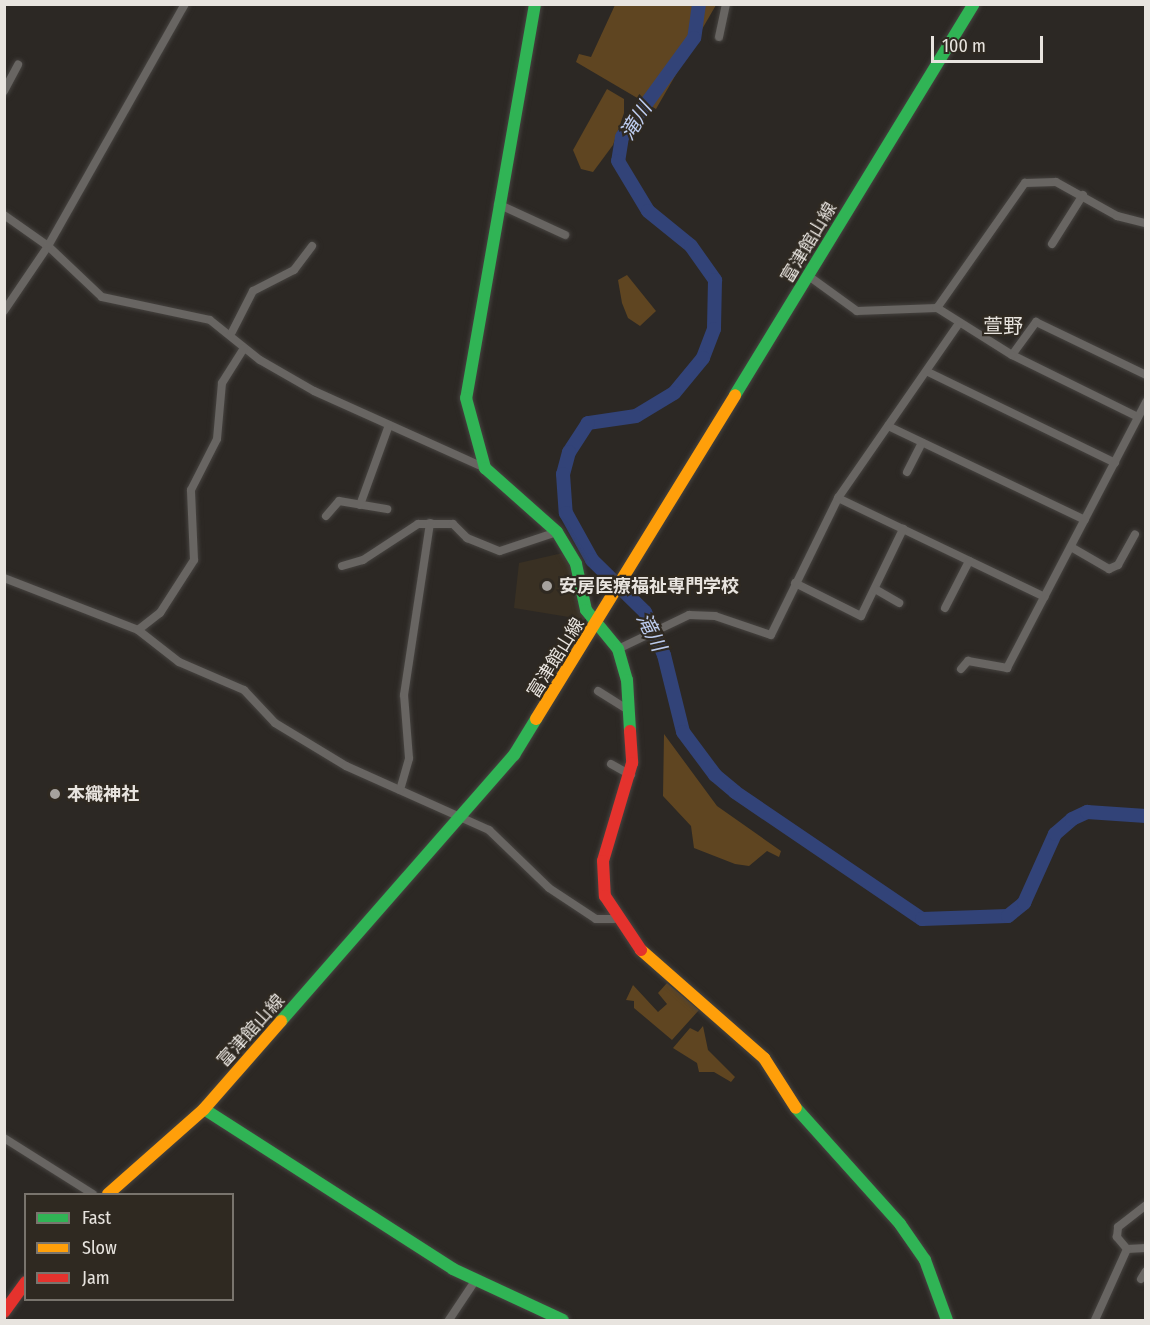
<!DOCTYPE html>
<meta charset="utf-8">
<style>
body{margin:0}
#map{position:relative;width:1150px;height:1325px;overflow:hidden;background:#2c2824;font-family:"Fira Sans Condensed","Noto Sans JP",sans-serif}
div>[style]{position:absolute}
.built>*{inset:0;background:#393023}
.green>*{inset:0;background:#5f4521}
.river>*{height:14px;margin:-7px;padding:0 7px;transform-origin:7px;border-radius:7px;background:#324378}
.roads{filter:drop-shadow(0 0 2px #464340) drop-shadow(0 0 2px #464340)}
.street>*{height:8px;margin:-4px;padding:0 4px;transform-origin:4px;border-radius:4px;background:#686562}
.fast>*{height:12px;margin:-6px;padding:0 6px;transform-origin:6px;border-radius:6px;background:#30b455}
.slow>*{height:12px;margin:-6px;padding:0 6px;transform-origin:6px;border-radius:6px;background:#ff9f0a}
.jam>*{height:12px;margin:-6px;padding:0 6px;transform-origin:6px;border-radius:6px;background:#e5322d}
.dots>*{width:16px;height:16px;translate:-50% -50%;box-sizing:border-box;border:3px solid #2f2921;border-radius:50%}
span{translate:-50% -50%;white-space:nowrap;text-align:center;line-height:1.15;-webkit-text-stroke:4.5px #2f2921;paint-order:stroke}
.street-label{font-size:18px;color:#e8e4df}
.poi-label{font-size:18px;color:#e8e4df;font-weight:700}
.left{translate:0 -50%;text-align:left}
.water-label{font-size:20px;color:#bccbee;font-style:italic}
.neighbourhood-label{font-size:20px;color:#e8e4df}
.frame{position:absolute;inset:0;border:6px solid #e8e4df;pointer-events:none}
.legend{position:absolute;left:24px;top:1193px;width:210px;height:108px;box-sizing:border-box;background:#2f2921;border:2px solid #79746d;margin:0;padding:8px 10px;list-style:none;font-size:18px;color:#e8e4df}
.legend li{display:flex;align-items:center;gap:12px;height:30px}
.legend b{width:30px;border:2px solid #79746d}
.scale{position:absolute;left:931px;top:36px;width:112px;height:27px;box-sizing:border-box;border:3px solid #e8e4df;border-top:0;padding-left:8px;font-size:18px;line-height:21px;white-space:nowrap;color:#e8e4df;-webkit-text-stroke:4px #2f2921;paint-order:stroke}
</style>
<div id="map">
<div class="built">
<i style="clip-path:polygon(567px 552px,587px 620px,514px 608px,519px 563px)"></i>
</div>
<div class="green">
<i style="clip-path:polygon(615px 5px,716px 5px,656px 109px,576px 62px,579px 54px,591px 57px)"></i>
<i style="clip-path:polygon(607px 89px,624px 99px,624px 113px,613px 145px,593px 172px,581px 169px,573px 150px)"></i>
<i style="clip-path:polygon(627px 275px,656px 311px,640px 326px,628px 318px,622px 303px,618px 280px)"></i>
<i style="clip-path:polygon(664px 734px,717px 806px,781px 851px,779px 857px,767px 851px,749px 866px,735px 864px,694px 848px,691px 826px,663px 796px)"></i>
<i style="clip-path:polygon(667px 983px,699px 1010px,672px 1040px,634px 1008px,634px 1001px,626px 1000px,633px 985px,658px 1012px,667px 1004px,658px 993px)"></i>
<i style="clip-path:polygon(703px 1026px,708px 1050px,735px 1077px,731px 1082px,714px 1072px,699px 1072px,697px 1063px,673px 1048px,690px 1028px,698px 1032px)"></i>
</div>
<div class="river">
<i style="left:699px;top:4px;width:34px;rotate:98deg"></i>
<i style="left:694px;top:38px;width:122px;rotate:126deg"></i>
<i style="left:622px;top:137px;width:24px;rotate:99deg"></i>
<i style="left:618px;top:161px;width:58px;rotate:59deg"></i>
<i style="left:648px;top:211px;width:55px;rotate:39.1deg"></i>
<i style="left:691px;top:246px;width:42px;rotate:54.8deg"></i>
<i style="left:715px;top:280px;width:49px;rotate:91.2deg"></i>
<i style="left:714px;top:329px;width:31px;rotate:111deg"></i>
<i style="left:703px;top:358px;width:45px;rotate:129.6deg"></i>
<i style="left:674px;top:393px;width:44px;rotate:148.8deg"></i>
<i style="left:636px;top:416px;width:49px;rotate:171.7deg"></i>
<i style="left:588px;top:423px;width:35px;rotate:123deg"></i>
<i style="left:569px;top:452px;width:23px;rotate:105deg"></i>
<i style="left:563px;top:474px;width:39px;rotate:86deg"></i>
<i style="left:566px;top:513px;width:54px;rotate:61deg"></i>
<i style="left:592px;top:560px;width:74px;rotate:44.5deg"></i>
<i style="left:645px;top:612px;width:47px;rotate:66.2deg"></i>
<i style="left:664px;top:655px;width:79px;rotate:76.1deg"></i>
<i style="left:683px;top:732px;width:54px;rotate:53.3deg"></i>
<i style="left:715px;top:775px;width:26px;rotate:40deg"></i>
<i style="left:735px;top:792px;width:226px;rotate:34.2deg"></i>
<i style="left:922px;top:919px;width:86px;rotate:-2deg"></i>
<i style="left:1008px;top:916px;width:21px;rotate:-39deg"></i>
<i style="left:1024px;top:903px;width:76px;rotate:-65.8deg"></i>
<i style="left:1055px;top:834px;width:23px;rotate:-41deg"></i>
<i style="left:1072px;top:819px;width:17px;rotate:-25deg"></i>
<i style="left:1087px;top:812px;width:59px;rotate:3.9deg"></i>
</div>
<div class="roads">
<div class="street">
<i style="left:719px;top:37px;width:34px;rotate:-78deg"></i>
<i style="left:4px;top:91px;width:30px;rotate:-62deg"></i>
<i style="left:498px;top:204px;width:74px;rotate:24.8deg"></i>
<i style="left:4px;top:215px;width:54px;rotate:35.2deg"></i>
<i style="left:48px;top:246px;width:74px;rotate:43.4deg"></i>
<i style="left:102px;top:297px;width:110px;rotate:12deg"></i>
<i style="left:210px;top:320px;width:64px;rotate:38.7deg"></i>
<i style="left:260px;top:360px;width:62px;rotate:29.9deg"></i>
<i style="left:314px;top:391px;width:188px;rotate:24.2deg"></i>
<i style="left:1052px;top:244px;width:58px;rotate:-57.7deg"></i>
<i style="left:810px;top:277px;width:58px;rotate:35.9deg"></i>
<i style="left:857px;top:311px;width:80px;rotate:-2.1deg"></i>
<i style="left:4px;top:311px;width:78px;rotate:-55.9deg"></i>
<i style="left:48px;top:246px;width:278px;rotate:-60.5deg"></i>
<i style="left:232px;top:332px;width:46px;rotate:-62.9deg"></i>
<i style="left:253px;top:291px;width:46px;rotate:-27.1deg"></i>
<i style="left:294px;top:270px;width:30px;rotate:-53deg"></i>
<i style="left:1012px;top:355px;width:41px;rotate:-54deg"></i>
<i style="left:1036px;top:322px;width:122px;rotate:25.7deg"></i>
<i style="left:928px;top:372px;width:208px;rotate:25.9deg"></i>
<i style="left:1138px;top:417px;width:140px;rotate:-153.8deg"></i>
<i style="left:1012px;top:355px;width:89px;rotate:-147.9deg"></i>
<i style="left:937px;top:308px;width:153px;rotate:-54.9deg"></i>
<i style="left:1025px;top:183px;width:31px;rotate:-2deg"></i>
<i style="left:1056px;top:182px;width:70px;rotate:29.1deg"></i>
<i style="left:1117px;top:216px;width:30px;rotate:14deg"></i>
<i style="left:888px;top:426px;width:218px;rotate:25.5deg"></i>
<i style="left:907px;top:472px;width:33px;rotate:-63deg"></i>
<i style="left:838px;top:498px;width:229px;rotate:25.6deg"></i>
<i style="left:360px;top:505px;width:85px;rotate:-70.1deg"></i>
<i style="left:326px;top:516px;width:20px;rotate:-49deg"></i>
<i style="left:339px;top:501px;width:49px;rotate:9.5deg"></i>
<i style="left:1071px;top:547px;width:44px;rotate:30.1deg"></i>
<i style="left:1109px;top:569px;width:10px;rotate:-24deg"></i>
<i style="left:1118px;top:565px;width:35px;rotate:-61deg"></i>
<i style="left:342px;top:566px;width:22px;rotate:-16deg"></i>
<i style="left:363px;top:560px;width:66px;rotate:-33.2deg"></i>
<i style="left:418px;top:524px;width:35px"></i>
<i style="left:453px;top:524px;width:20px;rotate:45deg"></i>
<i style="left:467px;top:538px;width:35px;rotate:22deg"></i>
<i style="left:500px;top:551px;width:60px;rotate:-18.4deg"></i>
<i style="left:4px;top:578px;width:144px;rotate:21.2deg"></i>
<i style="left:138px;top:630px;width:52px;rotate:38deg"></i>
<i style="left:179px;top:662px;width:71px;rotate:23.3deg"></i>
<i style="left:244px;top:690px;width:45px;rotate:46.8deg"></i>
<i style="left:275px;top:723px;width:83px;rotate:31.2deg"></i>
<i style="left:346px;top:766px;width:157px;rotate:24.1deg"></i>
<i style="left:489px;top:830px;width:83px;rotate:44deg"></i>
<i style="left:549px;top:888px;width:56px;rotate:33.4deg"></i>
<i style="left:596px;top:919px;width:18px"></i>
<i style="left:795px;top:583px;width:74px;rotate:26.6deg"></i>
<i style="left:861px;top:616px;width:97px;rotate:-64.2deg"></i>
<i style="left:875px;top:589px;width:28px;rotate:30deg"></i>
<i style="left:945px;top:608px;width:53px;rotate:-62.9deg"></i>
<i style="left:138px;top:630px;width:28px;rotate:-38deg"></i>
<i style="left:160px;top:613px;width:63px;rotate:-57.3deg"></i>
<i style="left:194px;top:560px;width:70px;rotate:-92.5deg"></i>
<i style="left:191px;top:490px;width:57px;rotate:-63deg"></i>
<i style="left:217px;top:439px;width:56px;rotate:-84.9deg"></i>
<i style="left:222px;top:383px;width:41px;rotate:-57.8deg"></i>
<i style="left:618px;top:649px;width:79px;rotate:-25.6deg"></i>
<i style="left:689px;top:615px;width:26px;rotate:2deg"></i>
<i style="left:715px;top:616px;width:59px;rotate:18.7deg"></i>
<i style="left:771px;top:635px;width:153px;rotate:-63.9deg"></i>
<i style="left:838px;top:498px;width:211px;rotate:-55.3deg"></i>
<i style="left:961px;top:669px;width:11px;rotate:-49deg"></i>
<i style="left:968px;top:661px;width:40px;rotate:10deg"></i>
<i style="left:1007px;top:668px;width:300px;rotate:-62.4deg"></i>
<i style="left:598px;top:691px;width:36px;rotate:32deg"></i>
<i style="left:611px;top:764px;width:23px;rotate:29deg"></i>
<i style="left:400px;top:790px;width:33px;rotate:-74deg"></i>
<i style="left:409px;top:758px;width:63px;rotate:-94.5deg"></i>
<i style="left:404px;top:695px;width:174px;rotate:-81.4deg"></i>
<i style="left:4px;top:1138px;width:105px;rotate:32.2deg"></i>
<i style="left:1127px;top:1249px;width:19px;rotate:-3deg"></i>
<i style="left:1141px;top:1279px;width:9px;rotate:-58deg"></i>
<i style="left:449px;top:1320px;width:47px;rotate:-56.3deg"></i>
<i style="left:1095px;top:1320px;width:78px;rotate:-65.7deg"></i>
<i style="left:1127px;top:1249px;width:16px;rotate:-130deg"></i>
<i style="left:1117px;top:1237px;width:10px;rotate:-84deg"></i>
<i style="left:1118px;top:1227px;width:36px;rotate:-38deg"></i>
</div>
<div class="fast">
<i style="left:535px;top:4px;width:400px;rotate:99.9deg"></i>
<i style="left:466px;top:398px;width:73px;rotate:74.8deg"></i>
<i style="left:485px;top:468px;width:96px;rotate:41.6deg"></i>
<i style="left:557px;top:532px;width:37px;rotate:59deg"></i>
<i style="left:576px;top:564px;width:47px;rotate:77.7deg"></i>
<i style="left:586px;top:610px;width:50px;rotate:50.6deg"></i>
<i style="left:618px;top:649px;width:32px;rotate:74deg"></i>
<i style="left:627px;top:680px;width:51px;rotate:86.6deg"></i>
<i style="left:735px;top:395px;width:458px;rotate:-58.6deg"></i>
<i style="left:281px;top:1021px;width:354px;rotate:-48.8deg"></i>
<i style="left:514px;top:755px;width:42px;rotate:-58.6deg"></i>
<i style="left:796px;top:1108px;width:156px;rotate:48.1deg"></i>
<i style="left:900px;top:1224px;width:44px;rotate:55.2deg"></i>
<i style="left:925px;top:1260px;width:64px;rotate:69.9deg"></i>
<i style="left:204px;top:1109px;width:296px;rotate:32.7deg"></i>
<i style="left:453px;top:1269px;width:121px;rotate:24.9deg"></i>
</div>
<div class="slow">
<i style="left:536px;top:719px;width:380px;rotate:-58.4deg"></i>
<i style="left:641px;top:950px;width:164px;rotate:41.3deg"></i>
<i style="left:764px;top:1058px;width:59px;rotate:57.4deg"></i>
<i style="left:108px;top:1194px;width:128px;rotate:-41.5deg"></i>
<i style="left:204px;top:1109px;width:117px;rotate:-48.8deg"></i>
</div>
<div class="jam">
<i style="left:630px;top:731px;width:32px;rotate:86deg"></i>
<i style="left:632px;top:763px;width:102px;rotate:106.5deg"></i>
<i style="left:603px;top:861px;width:35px;rotate:87deg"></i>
<i style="left:605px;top:896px;width:65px;rotate:56.3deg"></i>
<i style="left:4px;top:1312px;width:37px;rotate:-54deg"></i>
</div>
</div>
<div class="dots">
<i style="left:547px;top:586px;background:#a6a29e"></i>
<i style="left:55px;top:794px;background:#a6a29e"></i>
</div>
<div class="street-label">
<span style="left:809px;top:243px;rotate:-59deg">富津館山線</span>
<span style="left:556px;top:658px;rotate:-58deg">富津館山線</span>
<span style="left:251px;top:1031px;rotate:-48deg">富津館山線</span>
</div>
<div class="poi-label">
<span class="left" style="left:559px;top:586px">安房医療福祉専門学校</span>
<span class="left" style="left:67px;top:794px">本織神社</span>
</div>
<div class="water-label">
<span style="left:636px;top:121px;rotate:-58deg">滝川</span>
<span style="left:651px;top:632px;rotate:63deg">滝川</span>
</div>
<div class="neighbourhood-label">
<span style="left:1003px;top:326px">萱野</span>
</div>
<div class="frame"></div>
<ul class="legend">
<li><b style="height:8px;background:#30b455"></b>Fast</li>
<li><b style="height:8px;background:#ff9f0a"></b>Slow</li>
<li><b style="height:8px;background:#e5322d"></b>Jam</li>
</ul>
<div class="scale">100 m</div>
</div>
